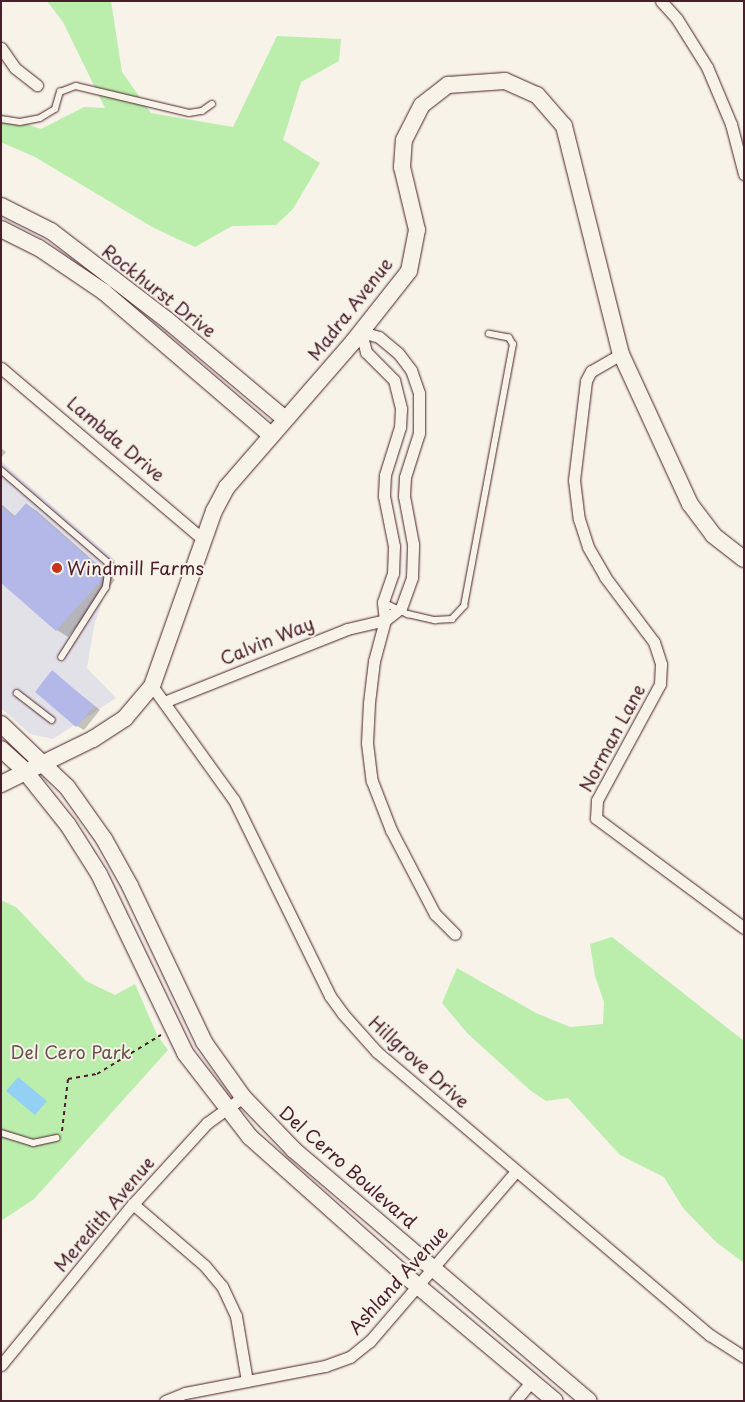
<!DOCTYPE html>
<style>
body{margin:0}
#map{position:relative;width:745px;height:1402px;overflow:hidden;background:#f7f3e8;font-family:"Playpen Sans",sans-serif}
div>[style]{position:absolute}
.built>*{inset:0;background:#e3e1e8}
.green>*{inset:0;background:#bbedad}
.water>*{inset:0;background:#92d1f3}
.shadow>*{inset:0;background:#0003}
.building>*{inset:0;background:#b4b8e9}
.path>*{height:2px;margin-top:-1px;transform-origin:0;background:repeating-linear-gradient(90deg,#4a1f2b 0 4px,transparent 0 8px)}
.roads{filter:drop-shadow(0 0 1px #4a1f2b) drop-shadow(0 0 1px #4a1f2b)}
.lane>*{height:5.5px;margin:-2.75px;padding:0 2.75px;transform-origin:2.75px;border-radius:2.75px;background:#f7f3e8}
.street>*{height:11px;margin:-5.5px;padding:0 5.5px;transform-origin:5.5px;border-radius:5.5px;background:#f7f3e8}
.secondary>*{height:16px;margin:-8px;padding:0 8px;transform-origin:8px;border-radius:8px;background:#f7f3e8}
.dots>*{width:14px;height:14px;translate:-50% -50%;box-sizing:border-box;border:2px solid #f7f3e8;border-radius:50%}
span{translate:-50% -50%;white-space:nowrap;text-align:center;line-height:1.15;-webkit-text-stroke:4px #f7f3e8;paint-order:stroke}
.street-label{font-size:18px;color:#4a1f2b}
.poi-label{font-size:18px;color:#4a1f2b}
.left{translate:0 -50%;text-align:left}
.park-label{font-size:18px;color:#66524c}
.frame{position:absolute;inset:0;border:2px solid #4a1f2b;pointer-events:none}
</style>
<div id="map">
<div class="built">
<i style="clip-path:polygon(1px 461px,115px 560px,94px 626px,87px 668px,116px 698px,53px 739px,30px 734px,1px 708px)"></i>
</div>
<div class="green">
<i style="clip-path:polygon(47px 1px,111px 1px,122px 72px,151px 113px,233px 127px,277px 36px,341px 39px,339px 61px,301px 82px,283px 140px,320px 163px,293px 209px,276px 225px,232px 226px,195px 247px,154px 228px,35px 157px,1px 142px,1px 115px,41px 129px,84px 107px,105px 108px,63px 22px)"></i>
<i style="clip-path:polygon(1px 900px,16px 907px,86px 981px,115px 995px,135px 984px,157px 1035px,168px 1050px,34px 1199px,1px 1221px)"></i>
<i style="clip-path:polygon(612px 937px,744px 1041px,744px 1263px,716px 1242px,683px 1208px,664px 1177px,620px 1155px,568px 1098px,546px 1101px,531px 1091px,468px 1034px,442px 1003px,457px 968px,536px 1013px,570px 1027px,603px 1024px,604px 1002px,595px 976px,590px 944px)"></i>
</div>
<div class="water">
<i style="clip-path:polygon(18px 1077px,47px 1101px,35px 1115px,6px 1091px)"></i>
</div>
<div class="shadow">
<i style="clip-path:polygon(1px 448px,6px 452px,1px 458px)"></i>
<i style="clip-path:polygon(1px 504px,15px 516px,26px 504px,37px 511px,115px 580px,68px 637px,57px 630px,1px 563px)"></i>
<i style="clip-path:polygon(52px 672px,100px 710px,84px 730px,77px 726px)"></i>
</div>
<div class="building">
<i style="clip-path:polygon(26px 503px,104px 572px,103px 578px,56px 631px,1px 583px,1px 506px,14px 517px)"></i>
<i style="clip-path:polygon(52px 670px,94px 706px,76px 727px,35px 692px)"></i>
</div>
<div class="path">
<i style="left:62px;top:1131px;width:52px;rotate:-83.4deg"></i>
<i style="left:68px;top:1079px;width:29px;rotate:-10deg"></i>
<i style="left:97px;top:1074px;width:75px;rotate:-31.4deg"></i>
</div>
<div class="roads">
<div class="lane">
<i style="left:1px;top:119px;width:19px;rotate:9deg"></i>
<i style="left:20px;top:122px;width:20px;rotate:-11deg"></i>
<i style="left:40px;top:118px;width:17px;rotate:-31deg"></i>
<i style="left:55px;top:109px;width:18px;rotate:-74deg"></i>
<i style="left:60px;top:92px;width:17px;rotate:-21deg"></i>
<i style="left:76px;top:86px;width:116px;rotate:13.4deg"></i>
<i style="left:189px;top:113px;width:13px;rotate:-9deg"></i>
<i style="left:202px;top:111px;width:12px;rotate:-35deg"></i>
<i style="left:1px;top:470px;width:144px;rotate:40.8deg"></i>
<i style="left:110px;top:564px;width:24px;rotate:99deg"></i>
<i style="left:106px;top:588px;width:82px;rotate:122.5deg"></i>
<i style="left:383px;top:602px;width:28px;rotate:26deg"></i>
<i style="left:408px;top:614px;width:28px;rotate:13deg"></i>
<i style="left:435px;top:620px;width:17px;rotate:-3deg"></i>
<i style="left:452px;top:619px;width:18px;rotate:-47deg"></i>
<i style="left:464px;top:606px;width:266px;rotate:-79.4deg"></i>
<i style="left:513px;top:345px;width:8px;rotate:-120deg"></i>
<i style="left:509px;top:338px;width:20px;rotate:-169deg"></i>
<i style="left:17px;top:693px;width:44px;rotate:37.6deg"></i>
<i style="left:1px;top:1133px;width:34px;rotate:17deg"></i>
<i style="left:33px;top:1143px;width:24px;rotate:-12deg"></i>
</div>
<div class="street">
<i style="left:661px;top:1px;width:24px;rotate:48deg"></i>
<i style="left:677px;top:19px;width:57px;rotate:58deg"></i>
<i style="left:707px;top:67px;width:62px;rotate:67.2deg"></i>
<i style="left:731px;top:124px;width:52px;rotate:75.4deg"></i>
<i style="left:1px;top:48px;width:24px;rotate:55deg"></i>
<i style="left:15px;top:68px;width:28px;rotate:38deg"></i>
<i style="left:361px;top:332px;width:21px;rotate:76deg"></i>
<i style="left:366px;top:352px;width:40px;rotate:45deg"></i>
<i style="left:394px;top:380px;width:30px;rotate:76deg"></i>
<i style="left:401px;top:409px;width:18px;rotate:93deg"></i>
<i style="left:400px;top:427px;width:50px;rotate:107.4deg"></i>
<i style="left:385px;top:475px;width:21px;rotate:93deg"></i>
<i style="left:384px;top:496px;width:51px;rotate:78.7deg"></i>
<i style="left:394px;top:546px;width:27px;rotate:92deg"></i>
<i style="left:393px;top:573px;width:31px;rotate:109deg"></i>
<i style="left:383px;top:602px;width:18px;rotate:84deg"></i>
<i style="left:385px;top:620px;width:42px;rotate:105deg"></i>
<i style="left:374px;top:661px;width:42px;rotate:96.8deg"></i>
<i style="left:369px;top:703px;width:40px;rotate:92.9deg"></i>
<i style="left:367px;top:743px;width:38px;rotate:83deg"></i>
<i style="left:372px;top:781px;width:53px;rotate:68.8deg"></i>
<i style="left:391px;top:830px;width:95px;rotate:62.4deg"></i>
<i style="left:435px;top:914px;width:28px;rotate:45deg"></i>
<i style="left:621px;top:354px;width:34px;rotate:150deg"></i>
<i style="left:591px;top:371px;width:11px;rotate:117deg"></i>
<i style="left:586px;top:381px;width:100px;rotate:96.9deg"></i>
<i style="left:574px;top:480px;width:39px;rotate:83deg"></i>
<i style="left:579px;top:519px;width:29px;rotate:72deg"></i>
<i style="left:588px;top:547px;width:34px;rotate:60deg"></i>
<i style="left:605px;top:577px;width:81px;rotate:53deg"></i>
<i style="left:654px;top:642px;width:23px;rotate:72deg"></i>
<i style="left:661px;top:664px;width:20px;rotate:93deg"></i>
<i style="left:660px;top:684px;width:132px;rotate:118.5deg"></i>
<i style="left:597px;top:800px;width:18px;rotate:93deg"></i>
<i style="left:596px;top:818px;width:184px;rotate:36.6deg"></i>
<i style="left:1px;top:368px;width:267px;rotate:40.3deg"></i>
<i style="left:152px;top:686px;width:140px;rotate:54.3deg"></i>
<i style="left:234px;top:800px;width:218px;rotate:63.9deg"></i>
<i style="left:330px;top:996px;width:22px;rotate:54deg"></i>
<i style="left:343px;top:1014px;width:51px;rotate:48.2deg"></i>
<i style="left:377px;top:1052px;width:437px;rotate:40.4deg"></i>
<i style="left:710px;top:1335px;width:40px;rotate:32.9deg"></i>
<i style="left:164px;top:702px;width:197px;rotate:-21.7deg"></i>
<i style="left:347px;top:629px;width:39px;rotate:-13deg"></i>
<i style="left:385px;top:620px;width:20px;rotate:-37deg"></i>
<i style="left:401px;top:608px;width:33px;rotate:-70deg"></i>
<i style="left:412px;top:577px;width:33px;rotate:-88deg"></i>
<i style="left:413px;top:544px;width:49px;rotate:-100.6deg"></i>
<i style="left:404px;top:496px;width:19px;rotate:-87deg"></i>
<i style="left:405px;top:477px;width:46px;rotate:-72.3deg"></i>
<i style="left:419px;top:433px;width:40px;rotate:-90deg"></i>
<i style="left:419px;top:393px;width:24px;rotate:-109deg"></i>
<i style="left:411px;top:370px;width:21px;rotate:-127deg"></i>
<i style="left:398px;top:353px;width:25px;rotate:-140deg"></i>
<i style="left:379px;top:337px;width:19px;rotate:-164deg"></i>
<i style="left:133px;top:1204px;width:95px;rotate:40.7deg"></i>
<i style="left:205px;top:1266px;width:26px;rotate:50deg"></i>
<i style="left:222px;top:1286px;width:33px;rotate:65deg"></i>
<i style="left:236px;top:1316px;width:66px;rotate:80.4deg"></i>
<i style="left:1px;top:1365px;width:208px;rotate:-50.7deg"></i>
<i style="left:133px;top:1204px;width:110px;rotate:-47.6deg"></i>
<i style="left:207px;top:1123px;width:44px;rotate:-35.8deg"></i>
<i style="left:165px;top:1401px;width:22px;rotate:-22deg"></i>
<i style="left:185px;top:1393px;width:143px;rotate:-10.9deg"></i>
<i style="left:325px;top:1366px;width:27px;rotate:-20deg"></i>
<i style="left:350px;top:1357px;width:26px;rotate:-39deg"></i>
<i style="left:370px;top:1341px;width:224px;rotate:-49.3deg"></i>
<i style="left:515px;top:1401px;width:26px;rotate:-50deg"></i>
</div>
<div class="secondary">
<i style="left:1px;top:206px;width:56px;rotate:26.6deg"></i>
<i style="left:51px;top:231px;width:146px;rotate:37.5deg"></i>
<i style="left:167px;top:320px;width:154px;rotate:40deg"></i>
<i style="left:1px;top:229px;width:42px;rotate:26.6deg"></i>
<i style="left:39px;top:248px;width:78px;rotate:34.1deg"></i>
<i style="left:104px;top:292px;width:220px;rotate:40.6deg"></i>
<i style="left:1px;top:724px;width:91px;rotate:43.7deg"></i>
<i style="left:67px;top:787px;width:64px;rotate:54.6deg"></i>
<i style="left:104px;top:839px;width:54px;rotate:61deg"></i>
<i style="left:130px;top:886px;width:173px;rotate:64.6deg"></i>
<i style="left:204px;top:1042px;width:67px;rotate:54.7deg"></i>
<i style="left:243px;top:1097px;width:74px;rotate:46.1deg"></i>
<i style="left:294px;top:1150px;width:387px;rotate:40.4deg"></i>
<i style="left:1px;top:749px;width:31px;rotate:42deg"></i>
<i style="left:24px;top:770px;width:70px;rotate:51.3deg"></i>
<i style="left:68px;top:825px;width:58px;rotate:57.7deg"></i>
<i style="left:99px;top:874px;width:199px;rotate:64.3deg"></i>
<i style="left:185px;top:1053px;width:106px;rotate:52.3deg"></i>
<i style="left:250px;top:1137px;width:209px;rotate:41.7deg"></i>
<i style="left:406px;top:1276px;width:194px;rotate:40deg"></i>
<i style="left:1px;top:784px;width:102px;rotate:-26.1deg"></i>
<i style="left:93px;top:739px;width:38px;rotate:-33deg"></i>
<i style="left:125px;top:718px;width:42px;rotate:-49.8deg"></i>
<i style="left:152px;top:686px;width:186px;rotate:-70.5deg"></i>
<i style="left:214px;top:511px;width:27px;rotate:-62deg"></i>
<i style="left:227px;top:487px;width:192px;rotate:-49deg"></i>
<i style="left:353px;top:342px;width:90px;rotate:-51.7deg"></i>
<i style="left:409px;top:271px;width:42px;rotate:-79deg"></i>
<i style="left:417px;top:230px;width:65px;rotate:-103.4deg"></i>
<i style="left:402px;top:167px;width:27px;rotate:-86deg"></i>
<i style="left:404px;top:140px;width:39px;rotate:-63deg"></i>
<i style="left:422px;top:105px;width:33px;rotate:-38deg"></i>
<i style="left:448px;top:85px;width:57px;rotate:-4deg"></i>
<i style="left:505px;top:81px;width:35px;rotate:24deg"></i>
<i style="left:537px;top:95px;width:41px;rotate:48.9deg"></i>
<i style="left:564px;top:126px;width:235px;rotate:76deg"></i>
<i style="left:621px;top:354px;width:165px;rotate:65.3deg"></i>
<i style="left:690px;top:504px;width:39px;rotate:53deg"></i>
<i style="left:713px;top:535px;width:39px;rotate:38deg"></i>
</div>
</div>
<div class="dots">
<i style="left:57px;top:568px;background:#c8321e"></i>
</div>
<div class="street-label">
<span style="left:159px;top:291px;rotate:38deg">Rockhurst Drive</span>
<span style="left:350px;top:309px;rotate:-52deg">Madra Avenue</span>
<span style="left:116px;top:439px;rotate:40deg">Lambda Drive</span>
<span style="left:267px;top:641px;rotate:-22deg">Calvin Way</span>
<span style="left:612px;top:738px;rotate:-62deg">Norman Lane</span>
<span style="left:419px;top:1062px;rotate:42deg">Hillgrove Drive</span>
<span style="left:348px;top:1167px;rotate:41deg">Del Cerro Boulevard</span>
<span style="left:104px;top:1214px;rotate:-50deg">Meredith Avenue</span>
<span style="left:398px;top:1280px;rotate:-48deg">Ashland Avenue</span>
</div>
<div class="poi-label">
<span class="left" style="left:67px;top:568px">Windmill Farms</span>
</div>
<div class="park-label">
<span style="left:71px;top:1052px">Del Cero Park</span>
</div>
<div class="frame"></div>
</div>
